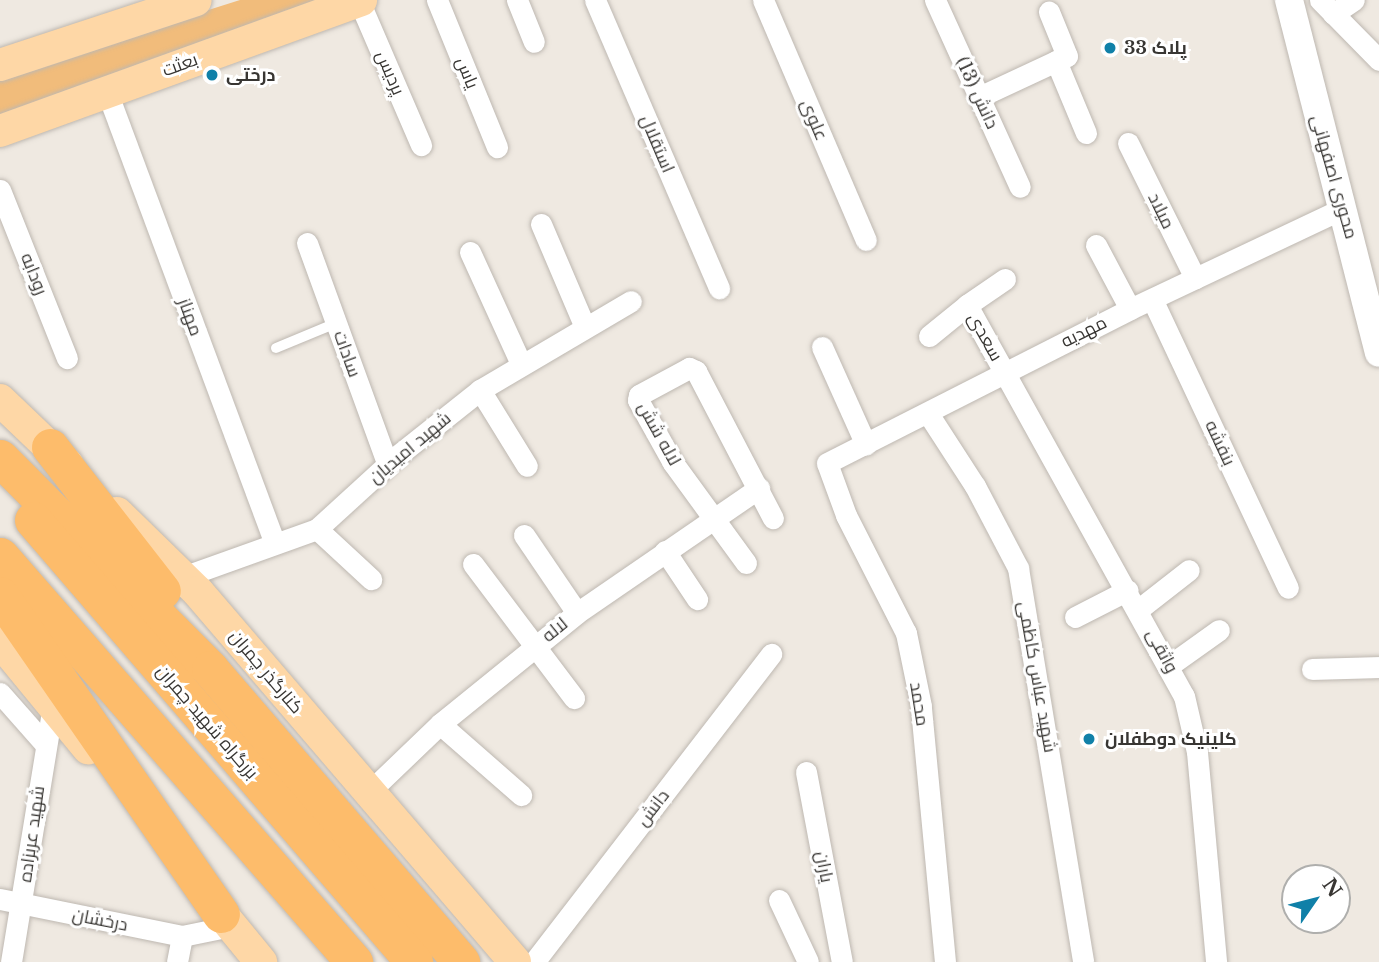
<!DOCTYPE html>
<meta charset="utf-8">
<style>
body{margin:0}
#map{position:relative;width:1379px;height:962px;overflow:hidden;background:#efe9e1;font-family:"Libre Baskerville",Cairo,serif}
div>[style]{position:absolute}
.green>*{inset:0;background:#f1bc7b}
.roads{filter:drop-shadow(0 0 2px #beb8b1) drop-shadow(0 0 2px #beb8b1)}
.lane>*{height:10px;margin:-5px;padding:0 5px;transform-origin:5px;border-radius:5px;background:#fff}
.street>*{height:21px;margin:-10.5px;padding:0 10.5px;transform-origin:10.5px;border-radius:10.5px;background:#fff}
.secondary>*{height:28px;margin:-14px;padding:0 14px;transform-origin:14px;border-radius:14px;background:#fff}
.primary>*{height:32px;margin:-16px;padding:0 16px;transform-origin:16px;border-radius:16px;background:#fed7a6}
.highway>*{height:37px;margin:-18.5px;padding:0 18.5px;transform-origin:18.5px;border-radius:18.5px;background:#fdbc6b}
.dots>*{width:19px;height:19px;translate:-50% -50%;box-sizing:border-box;border:4px solid #fff;border-radius:50%}
span{translate:-50% -50%;white-space:nowrap;text-align:center;line-height:1.15;-webkit-text-stroke:6px #fff;paint-order:stroke}
.poi-label{font-size:18px;color:#383633;font-weight:700}
.left{translate:0 -50%;text-align:left}
.street-label{font-size:18px;color:#383633}
.north{position:absolute;left:1281px;top:864px;width:70px;height:70px;box-sizing:border-box;background:#fff;border:2px solid #afafad;border-radius:50%;rotate:55deg;font-size:19px;font-weight:700;line-height:28px;text-align:center;color:#383633}
.north::after{content:'';display:block;margin:auto;width:24px;height:32px;background:#1080a8;clip-path:polygon(50% 0,100% 100%,50% 72%,0 100%)}
</style>
<div id="map">
<div class="green">
<i style="clip-path:polygon(240px 0,318px 0,0 120px,0 76px)"></i>
</div>
<div class="roads">
<div class="lane">
<i style="left:276px;top:348px;width:65px;rotate:-22.6deg"></i>
</div>
<div class="street">
<i style="left:437px;top:0;width:159px;rotate:67.8deg"></i>
<i style="left:517px;top:0;width:45px;rotate:68deg"></i>
<i style="left:595px;top:0;width:314px;rotate:66.7deg"></i>
<i style="left:763px;top:0;width:261px;rotate:66.8deg"></i>
<i style="left:935px;top:0;width:205px;rotate:65.6deg"></i>
<i style="left:1320px;top:0;width:84px;rotate:45.5deg"></i>
<i style="left:359px;top:1px;width:157px;rotate:66.7deg"></i>
<i style="left:1333px;top:14px;width:25px;rotate:-34deg"></i>
<i style="left:1056px;top:61px;width:78px;rotate:67.4deg"></i>
<i style="left:107px;top:92px;width:479px;rotate:69.6deg"></i>
<i style="left:979px;top:97px;width:97px;rotate:-25deg"></i>
<i style="left:1067px;top:56px;width:48px;rotate:-112.2deg"></i>
<i style="left:1128px;top:143px;width:151px;rotate:63.6deg"></i>
<i style="left:0;top:190px;width:181px;rotate:68.3deg"></i>
<i style="left:541px;top:224px;width:112px;rotate:66.9deg"></i>
<i style="left:307px;top:243px;width:236px;rotate:70deg"></i>
<i style="left:1096px;top:245px;width:72px;rotate:62deg"></i>
<i style="left:470px;top:252px;width:123px;rotate:65.5deg"></i>
<i style="left:1005px;top:279px;width:46px;rotate:145.6deg"></i>
<i style="left:967px;top:305px;width:447px;rotate:61deg"></i>
<i style="left:1184px;top:696px;width:57px;rotate:76.9deg"></i>
<i style="left:1197px;top:752px;width:211px;rotate:84.8deg"></i>
<i style="left:1152px;top:299px;width:319px;rotate:64.8deg"></i>
<i style="left:929px;top:336px;width:49px;rotate:-39.2deg"></i>
<i style="left:822px;top:347px;width:107px;rotate:65.8deg"></i>
<i style="left:480px;top:390px;width:89px;rotate:58.3deg"></i>
<i style="left:929px;top:415px;width:85px;rotate:57.1deg"></i>
<i style="left:975px;top:486px;width:93px;rotate:62.3deg"></i>
<i style="left:1018px;top:568px;width:399px;rotate:80.6deg"></i>
<i style="left:317px;top:529px;width:74px;rotate:42.8deg"></i>
<i style="left:524px;top:535px;width:94px;rotate:55.8deg"></i>
<i style="left:665px;top:551px;width:58px;rotate:56.3deg"></i>
<i style="left:746px;top:563px;width:124px;rotate:-126.1deg"></i>
<i style="left:673px;top:463px;width:72px;rotate:-119.1deg"></i>
<i style="left:638px;top:400px;width:5px;rotate:-79deg"></i>
<i style="left:639px;top:395px;width:57px;rotate:-28.4deg"></i>
<i style="left:689px;top:368px;width:8px;rotate:23deg"></i>
<i style="left:696px;top:371px;width:166px;rotate:62.4deg"></i>
<i style="left:473px;top:564px;width:168px;rotate:53deg"></i>
<i style="left:183px;top:577px;width:142px;rotate:-19.7deg"></i>
<i style="left:317px;top:529px;width:108px;rotate:-42.4deg"></i>
<i style="left:397px;top:456px;width:106px;rotate:-38.5deg"></i>
<i style="left:480px;top:390px;width:175px;rotate:-30.5deg"></i>
<i style="left:1139px;top:609px;width:63px;rotate:-38deg"></i>
<i style="left:1075px;top:617px;width:59px;rotate:-27deg"></i>
<i style="left:1170px;top:665px;width:60px;rotate:-35.5deg"></i>
<i style="left:1312px;top:669px;width:67px;rotate:-1.7deg"></i>
<i style="left:0;top:693px;width:68px;rotate:48.6deg"></i>
<i style="left:440px;top:724px;width:108px;rotate:41.2deg"></i>
<i style="left:806px;top:772px;width:193px;rotate:79.3deg"></i>
<i style="left:368px;top:793px;width:100px;rotate:-43.8deg"></i>
<i style="left:440px;top:724px;width:176px;rotate:-39deg"></i>
<i style="left:577px;top:613px;width:221px;rotate:-34.5deg"></i>
<i style="left:0;top:899px;width:186px;rotate:11.5deg"></i>
<i style="left:182px;top:936px;width:50px;rotate:-11.5deg"></i>
<i style="left:779px;top:900px;width:68px;rotate:64.9deg"></i>
<i style="left:11px;top:962px;width:259px;rotate:-80.7deg"></i>
<i style="left:177px;top:962px;width:26px;rotate:-79deg"></i>
<i style="left:534px;top:962px;width:389px;rotate:-52.4deg"></i>
<i style="left:945px;top:962px;width:257px;rotate:-95.4deg"></i>
<i style="left:921px;top:706px;width:75px;rotate:-101.6deg"></i>
<i style="left:906px;top:633px;width:132px;rotate:-117deg"></i>
<i style="left:846px;top:515px;width:55px;rotate:-110.1deg"></i>
<i style="left:827px;top:463px;width:340px;rotate:-26.9deg"></i>
<i style="left:1130px;top:309px;width:237px;rotate:-25.3deg"></i>
</div>
<div class="secondary">
<i style="left:1289px;top:0;width:364px;rotate:75.7deg"></i>
</div>
<div class="primary">
<i style="left:0;top:65px;width:206px;rotate:-18.3deg"></i>
<i style="left:0;top:131px;width:384px;rotate:-19.9deg"></i>
<i style="left:0;top:400px;width:93px;rotate:43.7deg"></i>
<i style="left:117px;top:513px;width:113px;rotate:44.3deg"></i>
<i style="left:198px;top:592px;width:487px;rotate:49.4deg"></i>
<i style="left:0;top:641px;width:139px;rotate:50.6deg"></i>
<i style="left:206px;top:895px;width:87px;rotate:50.6deg"></i>
</div>
<div class="highway">
<i style="left:50px;top:447px;width:182px;rotate:52.1deg"></i>
<i style="left:0;top:458px;width:298px;rotate:45.1deg"></i>
<i style="left:210px;top:669px;width:386px;rotate:49.4deg"></i>
<i style="left:33px;top:520px;width:584px;rotate:49.24deg"></i>
<i style="left:0;top:556px;width:539px;rotate:48.91deg"></i>
<i style="left:0;top:595px;width:388px;rotate:55.3deg"></i>
</div>
</div>
<div class="dots">
<i style="left:1110px;top:48px;background:#1080a8"></i>
<i style="left:212px;top:75px;background:#1080a8"></i>
<i style="left:1089px;top:739px;background:#1080a8"></i>
</div>
<div class="poi-label">
<span class="left" style="left:1124px;top:48px">پلاک 33</span>
<span class="left" style="left:226px;top:75px">درختی</span>
<span class="left" style="left:1105px;top:739px">کلینیک دوطفلان</span>
</div>
<div class="street-label">
<span style="left:180px;top:65px;rotate:-20deg">بعثت</span>
<span style="left:390px;top:73px;rotate:67deg">پردیس</span>
<span style="left:467px;top:73px;rotate:68deg">یاس</span>
<span style="left:977px;top:93px;rotate:65deg">دانش (13)</span>
<span style="left:814px;top:120px;rotate:67deg">علوی</span>
<span style="left:657px;top:144px;rotate:67deg">استقلال</span>
<span style="left:1334px;top:177px;rotate:74deg">محوری اصفهانی</span>
<span style="left:1161px;top:211px;rotate:64deg">میلاد</span>
<span style="left:34px;top:274px;rotate:68deg">رودابه</span>
<span style="left:190px;top:317px;rotate:70deg">مهناز</span>
<span style="left:1084px;top:332px;rotate:-26deg">مهدیه</span>
<span style="left:985px;top:337px;rotate:61deg">سعدی</span>
<span style="left:347px;top:354px;rotate:70deg">سادات</span>
<span style="left:659px;top:434px;rotate:61deg">لاله شش</span>
<span style="left:1220px;top:443px;rotate:65deg">بنفشه</span>
<span style="left:410px;top:448px;rotate:-40deg">شهید امیدیان</span>
<span style="left:555px;top:630px;rotate:-39deg">لاله</span>
<span style="left:1162px;top:651px;rotate:62deg">واثقی</span>
<span style="left:266px;top:672px;rotate:50deg">کنارگذر چمران</span>
<span style="left:1037px;top:677px;rotate:80deg">شهید عباس کاظمی</span>
<span style="left:919px;top:704px;rotate:81deg">محمد</span>
<span style="left:207px;top:722px;rotate:49deg">بزرگراه شهید چمران</span>
<span style="left:653px;top:808px;rotate:-52deg">دانش</span>
<span style="left:32px;top:834px;rotate:-82deg">شهید عربزاده</span>
<span style="left:824px;top:867px;rotate:79deg">یاران</span>
<span style="left:100px;top:920px;rotate:11deg">درخشان</span>
</div>
<div class="north">N</div>
</div>
